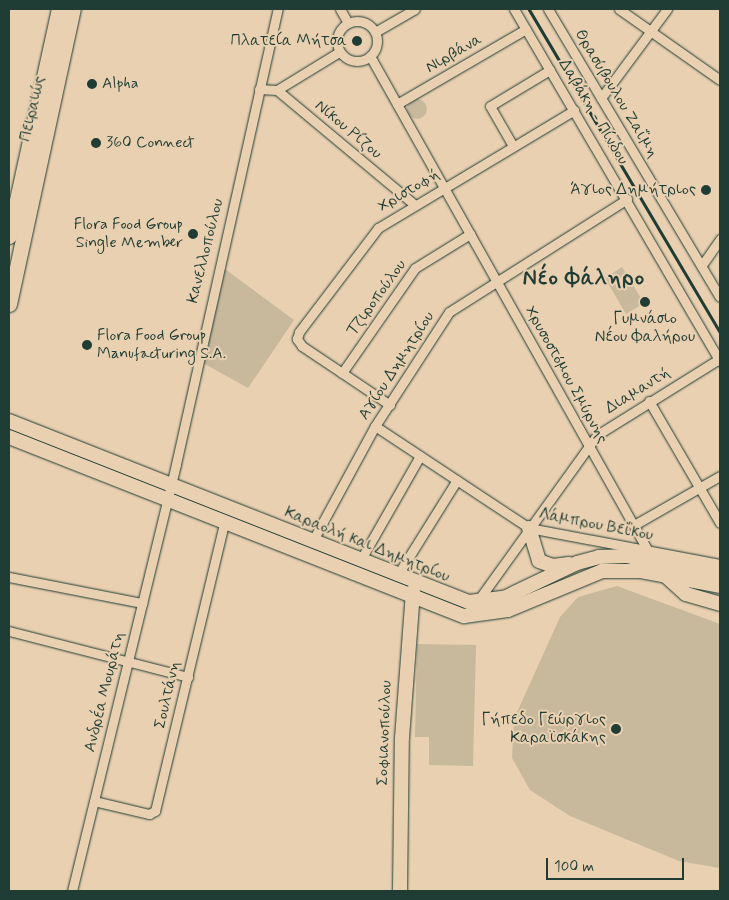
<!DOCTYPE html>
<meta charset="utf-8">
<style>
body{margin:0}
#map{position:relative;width:729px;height:900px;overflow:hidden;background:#e9d0b1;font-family:Mynerve,sans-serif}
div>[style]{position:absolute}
.green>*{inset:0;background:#c8b89c}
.round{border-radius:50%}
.roads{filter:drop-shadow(0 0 1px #1f3d34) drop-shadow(0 0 1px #1f3d34)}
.street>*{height:9px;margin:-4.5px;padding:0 4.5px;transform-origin:4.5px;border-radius:4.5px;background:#e9d0b1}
.street>.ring{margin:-4.5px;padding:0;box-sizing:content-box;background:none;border:9px solid #e9d0b1;border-radius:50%}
.secondary>*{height:14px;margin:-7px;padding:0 7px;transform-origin:7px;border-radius:7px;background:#e9d0b1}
.primary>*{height:15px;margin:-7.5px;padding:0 7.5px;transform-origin:7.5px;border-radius:7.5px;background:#e9d0b1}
.rail>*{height:2.5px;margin:-1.25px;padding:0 1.25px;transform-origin:1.25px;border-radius:1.25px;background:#1f3d34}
.dots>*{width:14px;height:14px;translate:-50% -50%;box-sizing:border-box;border:2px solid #e9d0b1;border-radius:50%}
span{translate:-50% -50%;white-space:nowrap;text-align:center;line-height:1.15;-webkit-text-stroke:4px #e9d0b1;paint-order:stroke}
.poi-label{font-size:16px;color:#1f3d34}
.right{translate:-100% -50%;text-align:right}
.left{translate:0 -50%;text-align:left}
.street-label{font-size:16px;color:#1f3d34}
.district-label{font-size:21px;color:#1f3d34;font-weight:700;letter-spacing:1px}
.frame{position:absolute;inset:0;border:10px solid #1f3d34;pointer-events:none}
.scale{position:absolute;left:546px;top:858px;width:138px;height:22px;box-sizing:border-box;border:2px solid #1f3d34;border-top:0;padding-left:6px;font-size:15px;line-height:18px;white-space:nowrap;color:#1f3d34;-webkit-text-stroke:4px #e9d0b1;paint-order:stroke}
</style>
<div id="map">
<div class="green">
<i class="round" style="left:407px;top:99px;width:20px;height:20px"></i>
<i style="clip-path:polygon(622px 267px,644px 303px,626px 314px,605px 278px)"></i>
<i style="clip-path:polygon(225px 269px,294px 320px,248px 388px,203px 363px)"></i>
<i style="clip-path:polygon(617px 586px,720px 624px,720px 868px,679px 861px,570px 816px,530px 790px,512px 758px,514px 719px,560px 617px,578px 597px)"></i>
<i style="clip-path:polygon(417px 644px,476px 645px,473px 766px,429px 765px,429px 737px,415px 737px)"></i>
</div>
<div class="roads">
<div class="street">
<i style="left:340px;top:9px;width:16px;rotate:60deg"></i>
<i style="left:514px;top:9px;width:408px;rotate:59.7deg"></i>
<i style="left:548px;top:9px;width:335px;rotate:59.2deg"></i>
<i style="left:619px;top:9px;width:123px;rotate:35.1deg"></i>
<i class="ring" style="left:337px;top:21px;width:31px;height:31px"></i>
<i style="left:375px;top:32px;width:46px;rotate:-29.9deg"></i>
<i style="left:370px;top:56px;width:568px;rotate:60.68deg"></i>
<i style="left:259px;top:89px;width:18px;rotate:3deg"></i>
<i style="left:277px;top:90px;width:178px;rotate:39.8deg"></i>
<i style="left:277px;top:90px;width:73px;rotate:-31.5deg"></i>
<i style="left:601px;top:98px;width:111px;rotate:-53.4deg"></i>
<i style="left:397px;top:104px;width:149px;rotate:-30.2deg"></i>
<i style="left:513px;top:146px;width:46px;rotate:-119.9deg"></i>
<i style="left:490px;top:106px;width:70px;rotate:-31deg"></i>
<i style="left:702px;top:265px;width:32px;rotate:-55deg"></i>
<i style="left:342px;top:373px;width:128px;rotate:-55.2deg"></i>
<i style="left:415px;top:268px;width:65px;rotate:-31.7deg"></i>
<i style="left:649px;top:401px;width:141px;rotate:59.8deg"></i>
<i style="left:390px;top:405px;width:106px;rotate:-146.2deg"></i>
<i style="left:302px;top:346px;width:9px;rotate:-126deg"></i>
<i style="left:297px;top:339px;width:7px;rotate:-74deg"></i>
<i style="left:299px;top:332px;width:131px;rotate:-52.8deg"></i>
<i style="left:378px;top:228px;width:229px;rotate:-31deg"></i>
<i style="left:375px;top:426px;width:185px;rotate:33.5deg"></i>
<i style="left:529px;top:528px;width:194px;rotate:10.7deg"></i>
<i style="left:634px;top:525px;width:99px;rotate:-29.7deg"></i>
<i style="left:312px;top:542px;width:132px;rotate:-61.5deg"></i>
<i style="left:375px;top:426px;width:136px;rotate:-57deg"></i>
<i style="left:449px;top:312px;width:211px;rotate:-32.4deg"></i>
<i style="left:360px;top:561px;width:121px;rotate:-60.3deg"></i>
<i style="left:397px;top:576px;width:113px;rotate:-58deg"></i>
<i style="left:9px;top:577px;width:136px;rotate:11.1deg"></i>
<i style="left:477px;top:602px;width:206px;rotate:-54.3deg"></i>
<i style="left:597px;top:435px;width:144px;rotate:-31.9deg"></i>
<i style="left:9px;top:631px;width:185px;rotate:14.4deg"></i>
<i style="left:94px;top:801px;width:57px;rotate:13.3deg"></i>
<i style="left:149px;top:814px;width:7px;rotate:-27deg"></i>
<i style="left:155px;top:811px;width:296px;rotate:-76.5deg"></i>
<i style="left:72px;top:891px;width:439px;rotate:-76.3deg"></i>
<i style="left:176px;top:464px;width:466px;rotate:-77.4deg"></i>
</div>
<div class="secondary">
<i style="left:9px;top:421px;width:494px;rotate:21.5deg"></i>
<i style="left:469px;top:602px;width:35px;rotate:-7deg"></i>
<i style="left:504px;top:598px;width:81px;rotate:-25.6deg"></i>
<i style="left:577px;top:563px;width:23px;rotate:-15deg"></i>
<i style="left:599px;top:557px;width:28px;rotate:-2deg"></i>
<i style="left:627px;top:556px;width:95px;rotate:10.4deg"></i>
<i style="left:9px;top:437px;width:489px;rotate:21.5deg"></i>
<i style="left:464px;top:616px;width:44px;rotate:-7.8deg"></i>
<i style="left:508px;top:610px;width:102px;rotate:-22.5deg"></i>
<i style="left:602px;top:571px;width:39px"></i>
<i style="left:641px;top:571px;width:80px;rotate:10.8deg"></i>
<i style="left:529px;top:528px;width:34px;rotate:73deg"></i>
<i style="left:539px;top:561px;width:15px;rotate:20deg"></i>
<i style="left:553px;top:566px;width:16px;rotate:-7deg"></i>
<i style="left:667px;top:577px;width:25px;rotate:42deg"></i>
<i style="left:686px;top:594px;width:35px;rotate:16deg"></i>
<i style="left:400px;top:891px;width:153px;rotate:-89.3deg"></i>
<i style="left:402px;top:738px;width:147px;rotate:-85.7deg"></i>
</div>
<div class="primary">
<i style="left:9px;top:236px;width:232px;rotate:-77.6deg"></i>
<i style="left:9px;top:304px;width:302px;rotate:-77.8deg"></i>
</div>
</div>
<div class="rail">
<i style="left:529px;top:9px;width:375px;rotate:59.4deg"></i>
</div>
<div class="dots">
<i style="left:357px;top:41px;background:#1f3d34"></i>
<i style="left:92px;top:84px;background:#1f3d34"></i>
<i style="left:96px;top:143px;background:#1f3d34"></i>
<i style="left:706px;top:190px;background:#1f3d34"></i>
<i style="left:193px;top:234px;background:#1f3d34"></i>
<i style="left:645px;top:302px;background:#1f3d34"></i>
<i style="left:87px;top:345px;background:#1f3d34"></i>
<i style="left:616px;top:729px;background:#1f3d34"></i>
</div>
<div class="poi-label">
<span class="right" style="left:347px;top:41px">Πλατεία Μήτσα</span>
<span class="left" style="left:102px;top:84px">Alpha</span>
<span class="left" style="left:106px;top:143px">360 Connect</span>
<span class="right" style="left:696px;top:190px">Άγιος Δημήτριος</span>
<span class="right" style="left:183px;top:234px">Flora Food Group<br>Single Member</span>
<span style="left:645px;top:328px">Γυμνάσιο<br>Νέου Φαλήρου</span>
<span class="left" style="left:97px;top:345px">Flora Food Group<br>Manufacturing S.A.</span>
<span class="right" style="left:606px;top:729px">Γήπεδο Γεώργιος<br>Καραϊσκάκης</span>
</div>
<div class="street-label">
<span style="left:454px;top:54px;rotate:-30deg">Νιρβάνα</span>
<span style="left:616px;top:94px;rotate:59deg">Θρασύβουλου Ζαΐμη</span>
<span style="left:33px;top:109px;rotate:-77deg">Πειραιώς</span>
<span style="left:593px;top:112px;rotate:59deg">Δαβάκη - Πίνδου</span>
<span style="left:348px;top:130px;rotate:40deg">Νίκου Ρίζου</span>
<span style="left:409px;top:191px;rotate:-31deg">Χριστοφή</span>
<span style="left:206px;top:251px;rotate:-76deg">Κανελλοπούλου</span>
<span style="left:377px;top:298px;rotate:-54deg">Τζιροπούλου</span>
<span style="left:397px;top:366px;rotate:-57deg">Αγίου Δημητρίου</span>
<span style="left:566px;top:375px;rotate:61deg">Χρυσοστόμου Σμύρνης</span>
<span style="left:638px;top:391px;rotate:-32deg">Διαμαντή</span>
<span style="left:596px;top:525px;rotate:11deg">Λάμπρου Βεΐκου</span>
<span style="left:367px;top:545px;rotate:22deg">Καραολή και Δημητρίου</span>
<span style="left:105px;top:692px;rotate:-76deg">Ανδρέα Μουράτη</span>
<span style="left:168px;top:695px;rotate:-77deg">Σουλτάνη</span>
<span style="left:385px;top:733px;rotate:-88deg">Σοφιανοπούλου</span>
</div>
<div class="district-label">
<span style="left:584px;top:278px">Νέο Φάληρο</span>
</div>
<div class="frame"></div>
<div class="scale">100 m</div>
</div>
